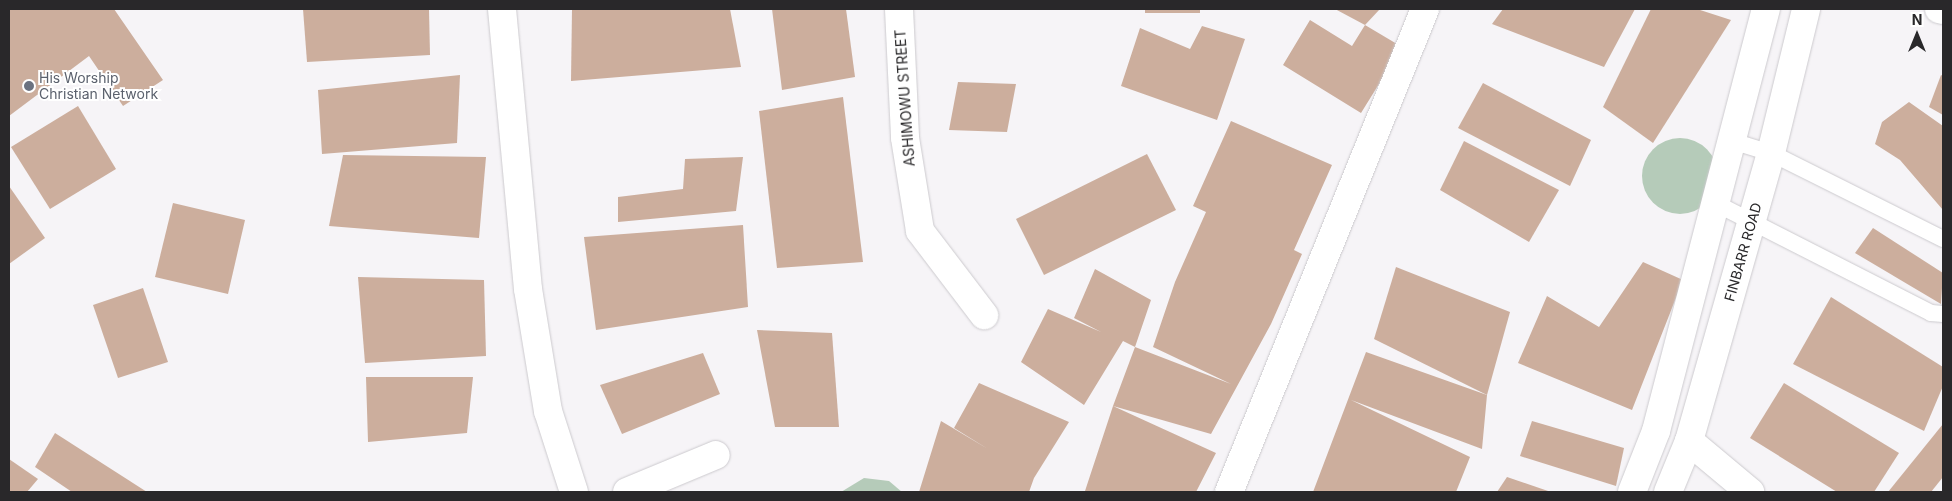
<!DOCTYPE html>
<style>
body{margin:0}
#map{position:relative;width:1952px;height:501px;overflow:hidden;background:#f6f4f7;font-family:Inter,sans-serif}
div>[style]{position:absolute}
.green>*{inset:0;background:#b5cbb9}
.round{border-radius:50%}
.building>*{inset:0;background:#ccae9d}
.roads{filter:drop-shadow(0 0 1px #cccace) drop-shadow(0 0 1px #cccace)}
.service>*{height:16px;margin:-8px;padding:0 8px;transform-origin:8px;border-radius:8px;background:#fff}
.minor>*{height:28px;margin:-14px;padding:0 14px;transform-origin:14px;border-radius:14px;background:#fff}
.secondary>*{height:28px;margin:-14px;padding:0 14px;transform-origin:14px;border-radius:14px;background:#fff}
.dots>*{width:14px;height:14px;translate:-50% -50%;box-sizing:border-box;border:2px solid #fff;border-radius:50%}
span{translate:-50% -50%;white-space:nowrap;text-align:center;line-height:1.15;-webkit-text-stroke:4px #fff;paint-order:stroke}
.worship-label{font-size:14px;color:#5b616d}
.left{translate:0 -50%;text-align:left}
.street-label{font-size:14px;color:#29282a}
.frame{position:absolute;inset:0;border:10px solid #29282a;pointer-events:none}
.north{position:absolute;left:1892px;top:10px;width:50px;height:50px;-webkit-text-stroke:4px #fff;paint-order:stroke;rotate:0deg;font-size:14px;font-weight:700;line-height:20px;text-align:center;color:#29282a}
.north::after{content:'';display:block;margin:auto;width:18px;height:22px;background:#29282a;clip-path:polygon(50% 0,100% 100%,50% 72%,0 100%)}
</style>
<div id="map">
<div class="green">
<i class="round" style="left:1642px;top:138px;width:76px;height:76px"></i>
<i style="clip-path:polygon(864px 478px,889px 481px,902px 492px,841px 492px)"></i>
</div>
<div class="building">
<i style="clip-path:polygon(9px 9px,114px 9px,163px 80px,123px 106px,89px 56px,9px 116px)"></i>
<i style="clip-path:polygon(303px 9px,429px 9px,430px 55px,307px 62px)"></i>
<i style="clip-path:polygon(572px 9px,730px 9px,741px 67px,571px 81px)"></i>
<i style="clip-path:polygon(772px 9px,846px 9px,855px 77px,782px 90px)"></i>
<i style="clip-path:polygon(1145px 9px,1200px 9px,1200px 13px,1145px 13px)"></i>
<i style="clip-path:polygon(1335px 9px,1380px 9px,1365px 25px)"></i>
<i style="clip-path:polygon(1503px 9px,1635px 9px,1604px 67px,1492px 24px)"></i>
<i style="clip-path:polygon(1651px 9px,1697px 9px,1731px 20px,1653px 143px,1603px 107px)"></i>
<i style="clip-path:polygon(1310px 20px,1352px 46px,1365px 25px,1402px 47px,1361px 113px,1283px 65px)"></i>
<i style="clip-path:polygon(1202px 26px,1245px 39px,1217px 120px,1121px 86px,1140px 28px,1190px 49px)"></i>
<i style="clip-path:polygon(460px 75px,457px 143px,322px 154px,318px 90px)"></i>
<i style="clip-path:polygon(1941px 75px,1943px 76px,1943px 115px,1929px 107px)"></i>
<i style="clip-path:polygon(958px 82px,1016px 84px,1007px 132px,949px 130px)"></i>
<i style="clip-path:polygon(1483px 83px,1591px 140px,1570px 186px,1458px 128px)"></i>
<i style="clip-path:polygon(843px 97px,863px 262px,777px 268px,759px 111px)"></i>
<i style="clip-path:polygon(1909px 102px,1943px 126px,1943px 210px,1900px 160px,1875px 144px,1882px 122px)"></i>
<i style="clip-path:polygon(78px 106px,116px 169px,50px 209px,11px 147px)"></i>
<i style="clip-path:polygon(1231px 121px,1332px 165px,1294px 250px,1302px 254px,1271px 324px,1211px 434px,1113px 406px,1216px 453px,1196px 492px,1087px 492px,1085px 491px,1113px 406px,1135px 347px,1231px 384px,1153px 347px,1175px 282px,1206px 212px,1193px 206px)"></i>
<i style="clip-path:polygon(1464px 141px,1559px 190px,1529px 242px,1440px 190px)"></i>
<i style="clip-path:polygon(1147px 154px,1176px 210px,1044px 275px,1016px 219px)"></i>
<i style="clip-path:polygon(343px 155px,486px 157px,479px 238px,329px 226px)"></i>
<i style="clip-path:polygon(743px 157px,736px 211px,618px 222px,618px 197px,683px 189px,685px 159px)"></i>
<i style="clip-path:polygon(9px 186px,45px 238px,9px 264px)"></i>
<i style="clip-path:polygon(173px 203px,245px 220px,228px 294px,155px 277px)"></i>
<i style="clip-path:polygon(743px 225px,748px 307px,596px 330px,584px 237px)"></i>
<i style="clip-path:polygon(1873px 228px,1943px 273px,1941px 304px,1855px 253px)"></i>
<i style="clip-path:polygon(1643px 262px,1683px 280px,1632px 410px,1518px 363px,1547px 296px,1599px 327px)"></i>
<i style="clip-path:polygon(1396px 267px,1510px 312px,1487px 395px,1374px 339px)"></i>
<i style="clip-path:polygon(1095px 269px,1151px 300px,1135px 347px,1123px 341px,1084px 405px,1021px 362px,1048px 309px,1101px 332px,1074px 318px)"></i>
<i style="clip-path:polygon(358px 277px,484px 280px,486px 356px,365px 363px)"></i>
<i style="clip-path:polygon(143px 288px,168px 362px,118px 378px,93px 305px)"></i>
<i style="clip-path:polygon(1831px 297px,1943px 367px,1943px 386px,1924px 431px,1793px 364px)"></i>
<i style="clip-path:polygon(757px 330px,832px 333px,839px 427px,775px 427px)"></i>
<i style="clip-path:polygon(1366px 352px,1487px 395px,1482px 449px,1351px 400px,1470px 457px,1456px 492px,1313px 492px)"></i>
<i style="clip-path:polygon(703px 353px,720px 394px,622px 434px,600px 385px)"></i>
<i style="clip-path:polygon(366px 377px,473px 377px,467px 433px,368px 442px)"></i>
<i style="clip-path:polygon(979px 383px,1069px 422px,1034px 478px,1029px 492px,919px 492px,941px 421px,988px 449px,954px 428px)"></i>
<i style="clip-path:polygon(1784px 383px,1899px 453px,1874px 492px,1837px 492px,1750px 438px)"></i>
<i style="clip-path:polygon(1532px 421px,1624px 448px,1616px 486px,1520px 456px)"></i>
<i style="clip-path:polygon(1943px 424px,1943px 477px,1931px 492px,1888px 492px)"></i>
<i style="clip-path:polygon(55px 433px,147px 492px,72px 492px,35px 467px)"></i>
<i style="clip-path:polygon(9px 459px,38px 479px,27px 492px,9px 492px)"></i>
<i style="clip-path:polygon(1507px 477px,1551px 492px,1497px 492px)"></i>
</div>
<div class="roads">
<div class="service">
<i style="left:1732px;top:141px;width:41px;rotate:17.1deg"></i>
<i style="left:1771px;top:153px;width:192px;rotate:26.6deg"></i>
<i style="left:1717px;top:204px;width:240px;rotate:27deg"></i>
<i style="left:1931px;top:313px;width:12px;rotate:5deg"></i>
</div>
<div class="minor">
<i style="left:502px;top:9px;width:281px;rotate:84.7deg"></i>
<i style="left:528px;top:289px;width:124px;rotate:80.7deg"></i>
<i style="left:548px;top:411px;width:85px;rotate:72.2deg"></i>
<i style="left:899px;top:9px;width:129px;rotate:87.3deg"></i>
<i style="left:905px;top:138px;width:94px;rotate:80.8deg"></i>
<i style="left:920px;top:231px;width:106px;rotate:52.7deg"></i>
<i style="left:1939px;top:9px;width:4px;rotate:14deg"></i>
<i style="left:1689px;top:441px;width:80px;rotate:39.9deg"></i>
<i style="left:627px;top:492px;width:96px;rotate:-22.6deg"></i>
<i style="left:1229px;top:492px;width:521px;rotate:-67.91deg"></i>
</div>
<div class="secondary">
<i style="left:1632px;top:492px;width:66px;rotate:-68.5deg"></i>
<i style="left:1656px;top:431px;width:436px;rotate:-75.4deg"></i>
<i style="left:1668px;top:492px;width:55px;rotate:-67.6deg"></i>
<i style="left:1689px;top:441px;width:299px;rotate:-74.1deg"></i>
<i style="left:1771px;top:153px;width:148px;rotate:-76.3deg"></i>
</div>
</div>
<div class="dots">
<i style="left:29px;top:86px;background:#6b7280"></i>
</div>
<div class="worship-label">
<span class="left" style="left:39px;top:86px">His Worship<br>Christian Network</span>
</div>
<div class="street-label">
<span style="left:905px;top:98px;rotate:-94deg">ASHIMOWU STREET</span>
<span style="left:1743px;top:252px;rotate:-74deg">FINBARR ROAD</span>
</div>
<div class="frame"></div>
<div class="north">N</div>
</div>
